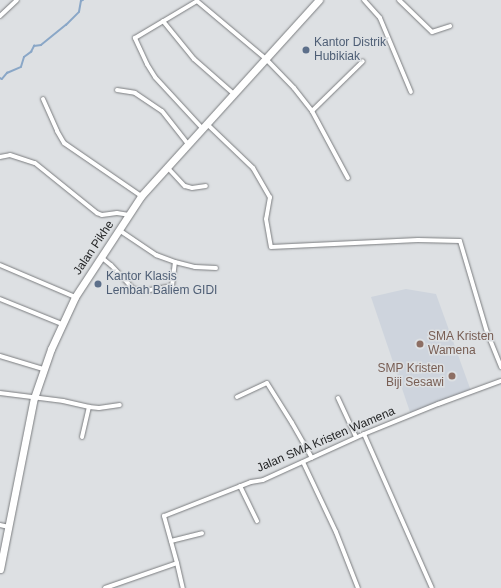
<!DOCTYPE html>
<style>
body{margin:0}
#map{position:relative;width:501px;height:588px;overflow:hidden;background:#dde0e3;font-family:Helvetica,sans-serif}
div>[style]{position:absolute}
.built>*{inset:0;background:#ced4dd}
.stream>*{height:1.5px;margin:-0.75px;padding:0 0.75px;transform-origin:0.75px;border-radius:0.75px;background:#8aa7c7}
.roads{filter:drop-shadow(0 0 1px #7a7c7f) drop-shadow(0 0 1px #7a7c7f)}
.street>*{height:4px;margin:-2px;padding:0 2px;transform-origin:2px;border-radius:2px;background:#fff}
.highway>*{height:7px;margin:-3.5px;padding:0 3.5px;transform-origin:3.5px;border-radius:3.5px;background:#fff}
.dots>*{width:11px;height:11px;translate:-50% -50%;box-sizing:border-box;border:2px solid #dde0e3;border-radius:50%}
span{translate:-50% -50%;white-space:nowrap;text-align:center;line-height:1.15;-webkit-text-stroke:3px #dde0e3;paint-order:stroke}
.service-label{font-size:12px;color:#4e5e75}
.left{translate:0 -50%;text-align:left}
.street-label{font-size:12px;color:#232425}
.education-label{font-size:12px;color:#785e54}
.right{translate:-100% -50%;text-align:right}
</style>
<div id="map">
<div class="built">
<i style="clip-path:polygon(406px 289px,436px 294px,471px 391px,411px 415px,371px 297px)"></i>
</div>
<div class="stream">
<i style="left:0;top:78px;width:2px;rotate:27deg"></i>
<i style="left:2px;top:79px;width:8px;rotate:-50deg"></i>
<i style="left:7px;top:73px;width:15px;rotate:-23deg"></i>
<i style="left:21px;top:67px;width:10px;rotate:-73deg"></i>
<i style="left:24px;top:57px;width:9px;rotate:-36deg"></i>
<i style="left:31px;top:52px;width:7px;rotate:-63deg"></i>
<i style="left:34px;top:46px;width:7px;rotate:-8deg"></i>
<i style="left:41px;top:45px;width:32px;rotate:-39deg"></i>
<i style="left:66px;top:25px;width:18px;rotate:-45deg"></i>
<i style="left:79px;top:12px;width:11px;rotate:-80deg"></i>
<i style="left:81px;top:1px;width:2px;rotate:-27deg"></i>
</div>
<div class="roads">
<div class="street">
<i style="left:364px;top:0;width:24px;rotate:48deg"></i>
<i style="left:380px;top:18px;width:80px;rotate:67.3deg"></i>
<i style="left:399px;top:0;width:46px;rotate:44.1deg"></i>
<i style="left:432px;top:32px;width:19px;rotate:-18deg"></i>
<i style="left:0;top:16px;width:23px;rotate:-43deg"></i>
<i style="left:163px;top:21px;width:49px;rotate:50.8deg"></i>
<i style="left:194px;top:59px;width:53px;rotate:41.2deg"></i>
<i style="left:117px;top:90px;width:18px;rotate:9deg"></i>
<i style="left:135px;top:93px;width:32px;rotate:34deg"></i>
<i style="left:162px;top:111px;width:42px;rotate:51.8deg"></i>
<i style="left:43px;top:99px;width:35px;rotate:66deg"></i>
<i style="left:57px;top:131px;width:14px;rotate:60deg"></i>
<i style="left:64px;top:143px;width:93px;rotate:34.5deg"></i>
<i style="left:312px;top:111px;width:71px;rotate:-44.4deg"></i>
<i style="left:207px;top:124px;width:64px;rotate:43.7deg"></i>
<i style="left:253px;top:168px;width:34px;rotate:60deg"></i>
<i style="left:270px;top:197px;width:22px;rotate:100deg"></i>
<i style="left:266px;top:219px;width:28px;rotate:80deg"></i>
<i style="left:271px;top:247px;width:147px;rotate:-2.7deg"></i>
<i style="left:418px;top:240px;width:42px;rotate:1.4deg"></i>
<i style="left:460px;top:241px;width:95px;rotate:73.5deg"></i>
<i style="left:487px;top:332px;width:38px;rotate:68deg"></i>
<i style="left:202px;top:128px;width:69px;rotate:-132.7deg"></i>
<i style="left:155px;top:77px;width:15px;rotate:-122deg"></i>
<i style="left:147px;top:64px;width:29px;rotate:-115deg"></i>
<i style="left:135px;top:38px;width:72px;rotate:-30.8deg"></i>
<i style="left:197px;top:1px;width:89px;rotate:40deg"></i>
<i style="left:265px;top:58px;width:42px;rotate:46deg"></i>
<i style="left:294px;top:88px;width:29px;rotate:52deg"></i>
<i style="left:312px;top:111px;width:76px;rotate:61.8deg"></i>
<i style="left:0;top:157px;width:10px;rotate:-11deg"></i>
<i style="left:10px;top:155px;width:26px;rotate:18deg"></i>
<i style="left:35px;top:163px;width:80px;rotate:38.9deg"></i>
<i style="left:97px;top:213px;width:5px;rotate:22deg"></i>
<i style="left:102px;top:215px;width:15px;rotate:-8deg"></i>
<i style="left:117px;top:213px;width:12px;rotate:9deg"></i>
<i style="left:167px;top:167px;width:26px;rotate:47deg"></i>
<i style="left:185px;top:186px;width:7px;rotate:16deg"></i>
<i style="left:192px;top:188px;width:14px;rotate:-8deg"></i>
<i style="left:119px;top:230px;width:45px;rotate:34deg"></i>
<i style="left:156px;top:255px;width:20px;rotate:20deg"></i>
<i style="left:175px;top:262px;width:21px;rotate:14deg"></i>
<i style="left:195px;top:267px;width:21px;rotate:3deg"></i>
<i style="left:101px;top:257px;width:13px;rotate:39deg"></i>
<i style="left:111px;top:265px;width:33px;rotate:47deg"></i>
<i style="left:133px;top:289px;width:11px;rotate:10deg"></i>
<i style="left:144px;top:291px;width:28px;rotate:-10deg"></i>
<i style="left:172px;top:286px;width:24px;rotate:-83deg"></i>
<i style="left:0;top:265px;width:82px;rotate:23.1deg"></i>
<i style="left:0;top:299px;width:67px;rotate:22deg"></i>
<i style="left:0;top:356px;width:45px;rotate:16.8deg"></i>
<i style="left:0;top:393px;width:64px;rotate:7.2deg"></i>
<i style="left:63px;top:401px;width:27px;rotate:13deg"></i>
<i style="left:89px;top:407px;width:10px;rotate:6deg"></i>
<i style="left:99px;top:408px;width:21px;rotate:-8deg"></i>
<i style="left:237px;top:397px;width:33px;rotate:-25deg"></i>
<i style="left:267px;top:383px;width:47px;rotate:58deg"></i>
<i style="left:292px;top:423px;width:40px;rotate:60.3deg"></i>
<i style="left:338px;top:398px;width:43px;rotate:65.2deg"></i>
<i style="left:364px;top:434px;width:168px;rotate:66.2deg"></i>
<i style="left:82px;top:437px;width:31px;rotate:-77deg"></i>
<i style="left:303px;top:462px;width:77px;rotate:64.8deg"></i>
<i style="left:336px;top:532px;width:60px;rotate:68.6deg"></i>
<i style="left:240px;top:486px;width:39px;rotate:64deg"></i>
<i style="left:0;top:525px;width:9px;rotate:13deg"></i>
<i style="left:171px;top:541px;width:32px;rotate:-14deg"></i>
<i style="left:177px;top:563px;width:26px;rotate:77deg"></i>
<i style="left:105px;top:588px;width:76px;rotate:-19.1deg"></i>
<i style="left:177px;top:563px;width:49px;rotate:-105.5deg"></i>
<i style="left:164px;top:516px;width:93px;rotate:-21.3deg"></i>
<i style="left:251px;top:482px;width:12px;rotate:-9deg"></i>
<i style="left:263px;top:480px;width:111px;rotate:-24.5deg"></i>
<i style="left:364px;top:434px;width:80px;rotate:-22.1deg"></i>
<i style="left:438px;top:404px;width:67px;rotate:-20.1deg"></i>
</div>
<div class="highway">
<i style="left:0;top:569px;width:174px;rotate:-78.8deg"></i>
<i style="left:34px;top:398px;width:52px;rotate:-70.9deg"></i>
<i style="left:51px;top:349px;width:57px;rotate:-65.2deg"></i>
<i style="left:75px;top:297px;width:121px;rotate:-56.8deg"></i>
<i style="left:141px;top:196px;width:265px;rotate:-47.8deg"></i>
</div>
</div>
<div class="dots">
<i style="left:306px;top:50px;background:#5c6f8a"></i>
<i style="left:98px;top:284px;background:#5c6f8a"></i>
<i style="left:420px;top:344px;background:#8d6e63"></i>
<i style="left:452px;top:376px;background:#8d6e63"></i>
</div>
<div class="service-label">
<span class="left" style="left:314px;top:50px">Kantor Distrik<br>Hubikiak</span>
<span class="left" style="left:106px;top:284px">Kantor Klasis<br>Lembah Baliem GIDI</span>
</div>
<div class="street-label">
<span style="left:94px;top:248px;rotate:-56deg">Jalan Pikhe</span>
<span style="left:326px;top:440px;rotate:-23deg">Jalan SMA Kristen Wamena</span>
</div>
<div class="education-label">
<span class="left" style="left:428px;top:344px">SMA Kristen<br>Wamena</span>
<span class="right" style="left:444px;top:376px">SMP Kristen<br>Biji Sesawi</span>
</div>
</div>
